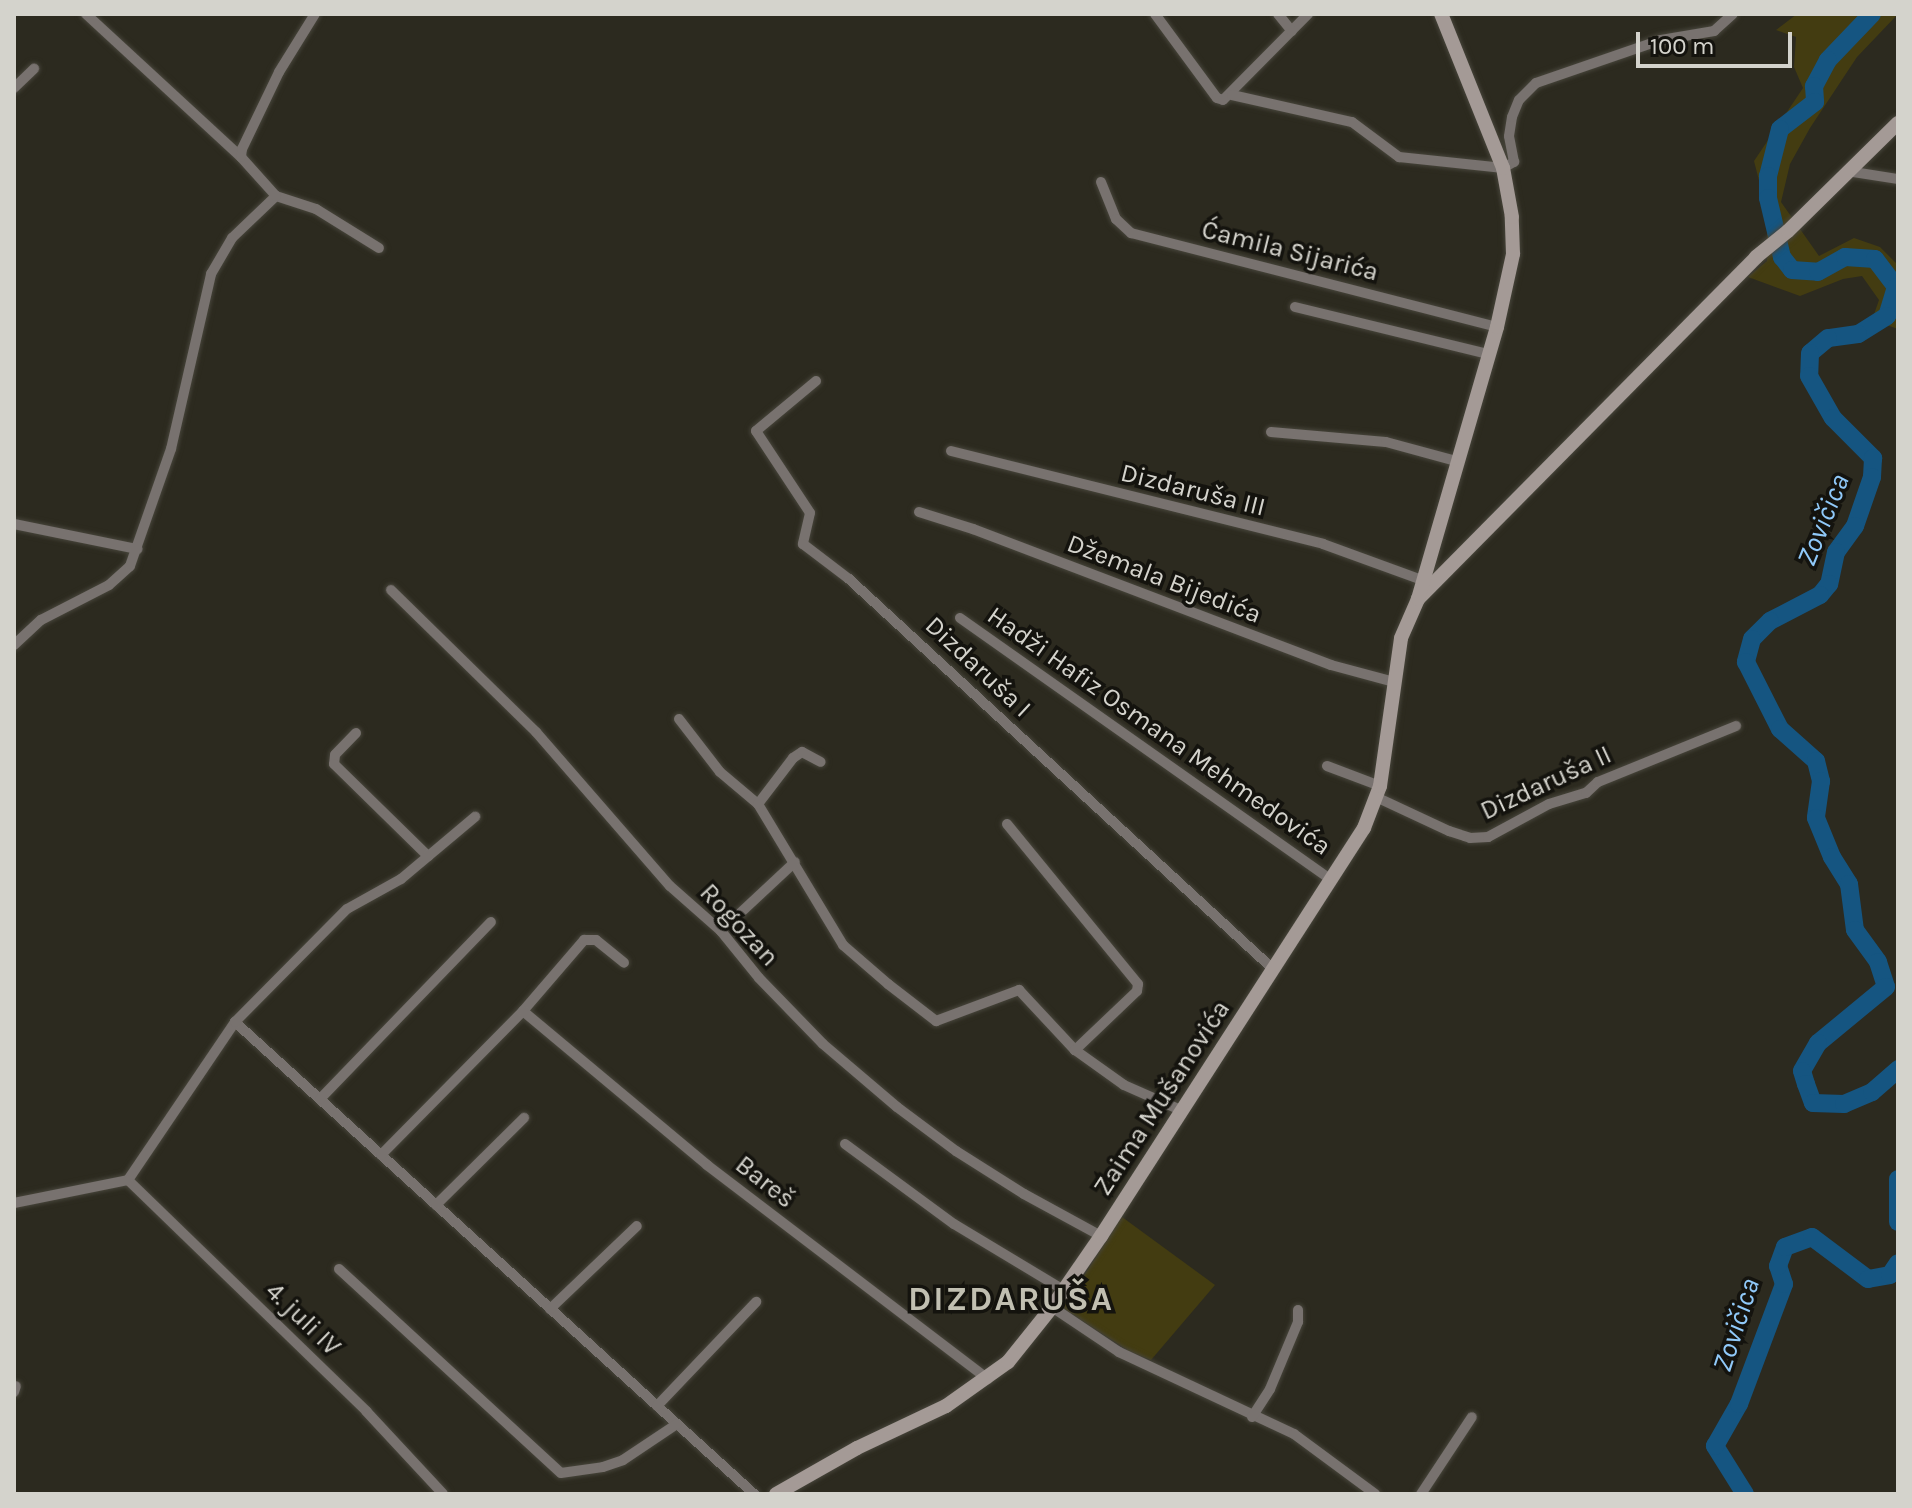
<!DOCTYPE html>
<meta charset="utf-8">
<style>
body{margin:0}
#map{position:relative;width:1912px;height:1508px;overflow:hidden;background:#2c2a1f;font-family:Karla,sans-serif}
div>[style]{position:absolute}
.green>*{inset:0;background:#433c11}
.river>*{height:18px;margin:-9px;padding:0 9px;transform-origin:9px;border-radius:9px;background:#155581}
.roads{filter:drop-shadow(0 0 2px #47453b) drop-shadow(0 0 2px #47453b)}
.street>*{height:10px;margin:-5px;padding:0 5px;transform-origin:5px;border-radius:5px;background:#78726f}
.secondary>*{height:14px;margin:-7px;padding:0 7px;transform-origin:7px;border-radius:7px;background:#a49a96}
span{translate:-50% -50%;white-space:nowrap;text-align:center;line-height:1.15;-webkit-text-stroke:7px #14130e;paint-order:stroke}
.street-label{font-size:26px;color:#d4d3cc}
.water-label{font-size:28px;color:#90c9f9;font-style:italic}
.district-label{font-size:34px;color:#c1bfb1;font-weight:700;letter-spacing:2px}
.frame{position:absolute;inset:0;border:16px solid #d4d3cc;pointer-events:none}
.scale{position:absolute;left:1636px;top:32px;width:156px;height:36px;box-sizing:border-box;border:4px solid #d4d3cc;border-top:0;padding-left:10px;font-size:24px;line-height:28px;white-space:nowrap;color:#d4d3cc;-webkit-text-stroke:6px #14130e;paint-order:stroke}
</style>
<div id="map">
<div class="green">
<i style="clip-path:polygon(1797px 14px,1898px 14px,1857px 57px,1810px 128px,1790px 164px,1781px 202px,1819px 256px,1854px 238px,1880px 247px,1898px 265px,1898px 329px,1872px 320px,1879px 300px,1862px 276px,1843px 279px,1800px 296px,1748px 277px,1767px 261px,1767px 212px,1754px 161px,1803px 88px,1794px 67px,1796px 37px,1776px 30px)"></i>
<i style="clip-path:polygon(1122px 1217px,1215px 1285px,1151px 1360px,1129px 1351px,1063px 1308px)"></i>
</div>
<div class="river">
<i style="left:1872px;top:14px;width:64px;rotate:133.7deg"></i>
<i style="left:1828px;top:60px;width:30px;rotate:118deg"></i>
<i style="left:1814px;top:86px;width:16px;rotate:86deg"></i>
<i style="left:1815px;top:102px;width:44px;rotate:142.4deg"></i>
<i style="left:1780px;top:129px;width:49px;rotate:104.3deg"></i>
<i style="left:1768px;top:176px;width:22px;rotate:90deg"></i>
<i style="left:1768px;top:198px;width:61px;rotate:76.7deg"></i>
<i style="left:1782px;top:257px;width:16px;rotate:52deg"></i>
<i style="left:1792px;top:270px;width:26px;rotate:4deg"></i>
<i style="left:1818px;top:272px;width:31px;rotate:-29deg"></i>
<i style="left:1845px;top:257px;width:30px;rotate:4deg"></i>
<i style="left:1875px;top:259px;width:35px;rotate:53deg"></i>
<i style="left:1896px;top:287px;width:30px;rotate:107deg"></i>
<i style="left:1887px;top:316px;width:34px;rotate:148deg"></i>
<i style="left:1858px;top:334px;width:30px;rotate:172deg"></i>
<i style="left:1828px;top:338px;width:23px;rotate:140deg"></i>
<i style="left:1810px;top:353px;width:23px;rotate:92deg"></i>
<i style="left:1809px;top:376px;width:48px;rotate:60.3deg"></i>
<i style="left:1833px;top:418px;width:57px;rotate:45deg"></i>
<i style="left:1873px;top:458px;width:19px;rotate:93deg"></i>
<i style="left:1872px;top:477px;width:52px;rotate:109.1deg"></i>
<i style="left:1855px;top:526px;width:32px;rotate:126deg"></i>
<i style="left:1836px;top:552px;width:33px;rotate:102deg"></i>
<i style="left:1829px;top:584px;width:14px;rotate:129deg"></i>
<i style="left:1820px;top:595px;width:56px;rotate:152.5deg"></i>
<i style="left:1770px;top:621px;width:25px;rotate:135deg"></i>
<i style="left:1752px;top:639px;width:24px;rotate:105deg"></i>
<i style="left:1746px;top:662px;width:75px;rotate:63.1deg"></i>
<i style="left:1780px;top:729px;width:48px;rotate:41.6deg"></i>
<i style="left:1816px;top:761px;width:21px;rotate:76deg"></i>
<i style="left:1821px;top:781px;width:37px;rotate:98deg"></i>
<i style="left:1816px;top:818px;width:42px;rotate:67.7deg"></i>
<i style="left:1832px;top:857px;width:32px;rotate:58deg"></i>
<i style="left:1849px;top:884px;width:46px;rotate:82.6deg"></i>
<i style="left:1855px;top:930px;width:39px;rotate:54deg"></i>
<i style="left:1878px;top:962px;width:26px;rotate:72deg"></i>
<i style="left:1886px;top:987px;width:88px;rotate:140.5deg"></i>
<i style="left:1818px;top:1043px;width:32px;rotate:120deg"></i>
<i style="left:1802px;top:1071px;width:14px;rotate:73deg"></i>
<i style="left:1806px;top:1084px;width:20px;rotate:70deg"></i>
<i style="left:1813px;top:1103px;width:31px;rotate:2deg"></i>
<i style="left:1844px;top:1104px;width:30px;rotate:-23deg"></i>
<i style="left:1872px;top:1092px;width:35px;rotate:-41deg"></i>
<i style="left:1898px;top:1179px;width:43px;rotate:90deg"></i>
<i style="left:1745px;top:1494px;width:57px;rotate:-122deg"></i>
<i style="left:1715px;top:1446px;width:48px;rotate:-60.3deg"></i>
<i style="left:1739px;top:1404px;width:128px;rotate:-69.4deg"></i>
<i style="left:1784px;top:1284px;width:19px;rotate:-108deg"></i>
<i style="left:1778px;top:1266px;width:20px;rotate:-70deg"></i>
<i style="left:1785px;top:1247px;width:29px;rotate:-20deg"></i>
<i style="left:1812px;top:1237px;width:70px;rotate:36.9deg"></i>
<i style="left:1868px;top:1279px;width:22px;rotate:-10deg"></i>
<i style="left:1890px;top:1275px;width:14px;rotate:-56deg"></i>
</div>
<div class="roads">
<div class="street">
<i style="left:86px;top:14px;width:211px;rotate:42.7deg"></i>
<i style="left:1155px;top:14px;width:104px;rotate:53.6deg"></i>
<i style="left:1217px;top:98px;width:6px;rotate:18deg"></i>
<i style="left:1223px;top:100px;width:121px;rotate:-45.3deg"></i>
<i style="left:1278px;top:14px;width:22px;rotate:51deg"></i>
<i style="left:14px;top:88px;width:28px;rotate:-44deg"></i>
<i style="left:1232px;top:95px;width:123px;rotate:12.7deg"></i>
<i style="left:1352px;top:122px;width:59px;rotate:36.7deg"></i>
<i style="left:1399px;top:157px;width:105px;rotate:6deg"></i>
<i style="left:1503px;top:168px;width:13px;rotate:-29deg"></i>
<i style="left:1514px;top:162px;width:26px;rotate:-101deg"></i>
<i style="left:1509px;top:136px;width:19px;rotate:-81deg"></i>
<i style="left:1512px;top:117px;width:18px;rotate:-68deg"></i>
<i style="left:1519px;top:100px;width:24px;rotate:-45deg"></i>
<i style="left:1536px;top:83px;width:132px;rotate:-19deg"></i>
<i style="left:1661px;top:40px;width:54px;rotate:-9.6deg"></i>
<i style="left:1714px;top:31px;width:25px;rotate:-42deg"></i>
<i style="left:1847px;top:171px;width:52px;rotate:8.9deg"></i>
<i style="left:1101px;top:182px;width:40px;rotate:68deg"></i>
<i style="left:1116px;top:219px;width:21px;rotate:43deg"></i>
<i style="left:1131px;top:233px;width:378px;rotate:14.4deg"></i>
<i style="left:276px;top:196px;width:42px;rotate:18deg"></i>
<i style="left:316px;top:209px;width:74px;rotate:31.8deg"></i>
<i style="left:1295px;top:307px;width:199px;rotate:13.7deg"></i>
<i style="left:816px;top:381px;width:78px;rotate:140.2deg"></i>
<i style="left:756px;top:431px;width:98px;rotate:56.6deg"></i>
<i style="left:810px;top:513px;width:32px;rotate:103deg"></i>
<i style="left:803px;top:544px;width:58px;rotate:37.3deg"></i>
<i style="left:849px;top:579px;width:577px;rotate:42.61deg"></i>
<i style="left:1271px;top:432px;width:115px;rotate:5deg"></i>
<i style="left:1386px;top:442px;width:73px;rotate:15.2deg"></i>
<i style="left:951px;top:451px;width:383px;rotate:14deg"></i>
<i style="left:1323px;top:544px;width:105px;rotate:20deg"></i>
<i style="left:919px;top:512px;width:57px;rotate:17.5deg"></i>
<i style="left:973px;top:529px;width:383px;rotate:20.8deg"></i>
<i style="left:1331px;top:665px;width:65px;rotate:15.1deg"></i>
<i style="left:14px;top:524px;width:126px;rotate:11.5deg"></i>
<i style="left:391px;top:590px;width:203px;rotate:44.4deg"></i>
<i style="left:536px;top:732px;width:204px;rotate:49deg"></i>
<i style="left:670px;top:886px;width:68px;rotate:41.4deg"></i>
<i style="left:721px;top:931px;width:60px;rotate:51deg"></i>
<i style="left:759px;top:978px;width:92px;rotate:45.9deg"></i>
<i style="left:823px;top:1044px;width:97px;rotate:40.4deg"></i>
<i style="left:897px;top:1107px;width:74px;rotate:36.7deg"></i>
<i style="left:956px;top:1151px;width:80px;rotate:32.3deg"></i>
<i style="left:1024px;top:1194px;width:88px;rotate:28.6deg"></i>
<i style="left:960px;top:618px;width:455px;rotate:35.2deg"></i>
<i style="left:14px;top:645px;width:37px;rotate:-43deg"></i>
<i style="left:41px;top:620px;width:76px;rotate:-27.2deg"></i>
<i style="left:109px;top:585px;width:28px;rotate:-42deg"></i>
<i style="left:130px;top:566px;width:124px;rotate:-70.7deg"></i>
<i style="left:171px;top:449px;width:180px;rotate:-77.1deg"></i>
<i style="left:211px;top:274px;width:42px;rotate:-59.7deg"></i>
<i style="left:232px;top:238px;width:61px;rotate:-43.7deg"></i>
<i style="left:276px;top:196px;width:52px;rotate:-131.9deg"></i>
<i style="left:241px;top:157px;width:8px;rotate:-83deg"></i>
<i style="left:242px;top:149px;width:85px;rotate:-64.3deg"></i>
<i style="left:279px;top:72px;width:68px;rotate:-58.2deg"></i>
<i style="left:679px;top:719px;width:67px;rotate:52.3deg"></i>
<i style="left:720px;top:772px;width:50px;rotate:40.1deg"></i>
<i style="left:758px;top:804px;width:165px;rotate:58.9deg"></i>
<i style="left:843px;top:945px;width:60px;rotate:40.9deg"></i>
<i style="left:888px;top:984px;width:61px;rotate:37.6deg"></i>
<i style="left:936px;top:1021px;width:89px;rotate:-20.5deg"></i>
<i style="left:1019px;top:990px;width:82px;rotate:47deg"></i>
<i style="left:1075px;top:1050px;width:60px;rotate:35.5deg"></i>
<i style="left:1124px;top:1085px;width:64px;rotate:23.8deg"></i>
<i style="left:356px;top:733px;width:30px;rotate:134deg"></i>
<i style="left:335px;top:755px;width:9px;rotate:96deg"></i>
<i style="left:334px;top:764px;width:132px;rotate:44.4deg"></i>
<i style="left:1327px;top:766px;width:57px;rotate:20.7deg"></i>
<i style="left:1376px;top:797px;width:81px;rotate:25deg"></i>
<i style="left:1449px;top:831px;width:22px;rotate:18deg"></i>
<i style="left:1470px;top:838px;width:18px;rotate:-3deg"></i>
<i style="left:1488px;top:837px;width:69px;rotate:-28.4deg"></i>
<i style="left:1549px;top:804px;width:39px;rotate:-17deg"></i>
<i style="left:1586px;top:793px;width:16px;rotate:-43deg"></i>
<i style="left:1598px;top:782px;width:149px;rotate:-22.1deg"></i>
<i style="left:758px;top:804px;width:58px;rotate:-52.7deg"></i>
<i style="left:793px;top:758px;width:11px;rotate:-34deg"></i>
<i style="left:802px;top:752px;width:21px;rotate:28deg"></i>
<i style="left:1007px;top:824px;width:207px;rotate:50.7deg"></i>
<i style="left:1138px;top:984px;width:7px;rotate:98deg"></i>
<i style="left:1137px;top:991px;width:86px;rotate:136.4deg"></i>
<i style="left:721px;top:931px;width:101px;rotate:-43deg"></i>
<i style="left:523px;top:1011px;width:94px;rotate:-49.3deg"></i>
<i style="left:584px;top:940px;width:12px"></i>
<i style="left:596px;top:940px;width:36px;rotate:39deg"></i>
<i style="left:235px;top:1022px;width:702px;rotate:42.28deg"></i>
<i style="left:320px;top:1099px;width:246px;rotate:-46deg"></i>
<i style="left:845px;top:1144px;width:135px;rotate:36.3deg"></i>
<i style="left:954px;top:1224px;width:128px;rotate:31deg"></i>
<i style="left:381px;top:1155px;width:202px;rotate:-45.4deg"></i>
<i style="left:523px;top:1011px;width:240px;rotate:39.9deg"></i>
<i style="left:707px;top:1165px;width:353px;rotate:37.3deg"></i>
<i style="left:128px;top:1180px;width:191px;rotate:-55.9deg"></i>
<i style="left:235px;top:1022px;width:159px;rotate:-45.3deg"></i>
<i style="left:347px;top:909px;width:62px;rotate:-29.1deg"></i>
<i style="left:401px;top:879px;width:97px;rotate:-40deg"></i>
<i style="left:128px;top:1180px;width:332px;rotate:44.1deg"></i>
<i style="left:366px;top:1411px;width:113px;rotate:47.1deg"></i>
<i style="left:14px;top:1203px;width:116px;rotate:-11.4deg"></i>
<i style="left:436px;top:1205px;width:124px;rotate:-44.7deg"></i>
<i style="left:339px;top:1269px;width:301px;rotate:42.6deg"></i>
<i style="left:561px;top:1473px;width:42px;rotate:-8.1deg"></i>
<i style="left:603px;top:1467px;width:21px;rotate:-19deg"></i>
<i style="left:623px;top:1460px;width:65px;rotate:-33.7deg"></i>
<i style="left:1052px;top:1307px;width:81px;rotate:33.9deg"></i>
<i style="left:1119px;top:1352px;width:193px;rotate:25.1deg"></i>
<i style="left:1294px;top:1434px;width:101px;rotate:36.5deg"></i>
<i style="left:550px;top:1309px;width:120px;rotate:-43.7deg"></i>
<i style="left:14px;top:1392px;width:6px;rotate:-72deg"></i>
<i style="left:657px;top:1406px;width:144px;rotate:-46.4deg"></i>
<i style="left:1252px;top:1417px;width:33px;rotate:-57deg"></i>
<i style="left:1270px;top:1389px;width:73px;rotate:-67.3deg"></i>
<i style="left:1298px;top:1322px;width:12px;rotate:-90deg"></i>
<i style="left:1421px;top:1494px;width:92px;rotate:-56.5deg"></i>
</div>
<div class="secondary">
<i style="left:1418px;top:599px;width:481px;rotate:-45.3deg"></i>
<i style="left:1756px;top:257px;width:41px;rotate:-39.1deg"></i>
<i style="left:1788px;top:231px;width:154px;rotate:-44.5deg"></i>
<i style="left:776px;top:1494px;width:93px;rotate:-29.6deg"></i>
<i style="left:857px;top:1448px;width:98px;rotate:-25.3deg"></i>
<i style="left:946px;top:1406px;width:76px;rotate:-35.4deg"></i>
<i style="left:1008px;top:1362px;width:70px;rotate:-51.3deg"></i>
<i style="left:1052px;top:1307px;width:86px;rotate:-55.4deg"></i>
<i style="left:1101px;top:1236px;width:485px;rotate:-57.2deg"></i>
<i style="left:1364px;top:828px;width:45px;rotate:-69.1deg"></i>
<i style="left:1380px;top:786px;width:149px;rotate:-81.9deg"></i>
<i style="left:1401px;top:638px;width:43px;rotate:-66.4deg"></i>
<i style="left:1418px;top:599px;width:283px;rotate:-73.8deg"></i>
<i style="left:1497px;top:327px;width:75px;rotate:-77.6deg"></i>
<i style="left:1513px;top:254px;width:37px;rotate:-92deg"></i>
<i style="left:1512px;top:217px;width:50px;rotate:-100.4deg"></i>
<i style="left:1503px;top:168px;width:166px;rotate:-111.9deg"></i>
</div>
</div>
<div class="street-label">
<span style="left:1290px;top:251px;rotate:14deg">Ćamila Sijarića</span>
<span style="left:1193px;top:490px;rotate:14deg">Dizdaruša III</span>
<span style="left:1164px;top:579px;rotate:21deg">Džemala Bijedića</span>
<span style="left:978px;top:667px;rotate:43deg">Dizdaruša I</span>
<span style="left:1159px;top:731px;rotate:35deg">Hadži Hafiz Osmana Mehmedovića</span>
<span style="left:1546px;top:783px;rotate:-25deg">Dizdaruša II</span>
<span style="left:739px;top:925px;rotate:47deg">Rogozan</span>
<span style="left:1162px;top:1098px;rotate:-57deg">Zaima Mušanovića</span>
<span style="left:765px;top:1182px;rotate:38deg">Bareš</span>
<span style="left:303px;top:1319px;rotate:44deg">4. juli IV</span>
</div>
<div class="water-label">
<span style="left:1823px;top:520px;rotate:-68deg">Zovičica</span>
<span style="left:1736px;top:1325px;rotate:-72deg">Zovičica</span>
</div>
<div class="district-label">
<span style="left:1011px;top:1300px">DIZDARUŠA</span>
</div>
<div class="frame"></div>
<div class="scale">100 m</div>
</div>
